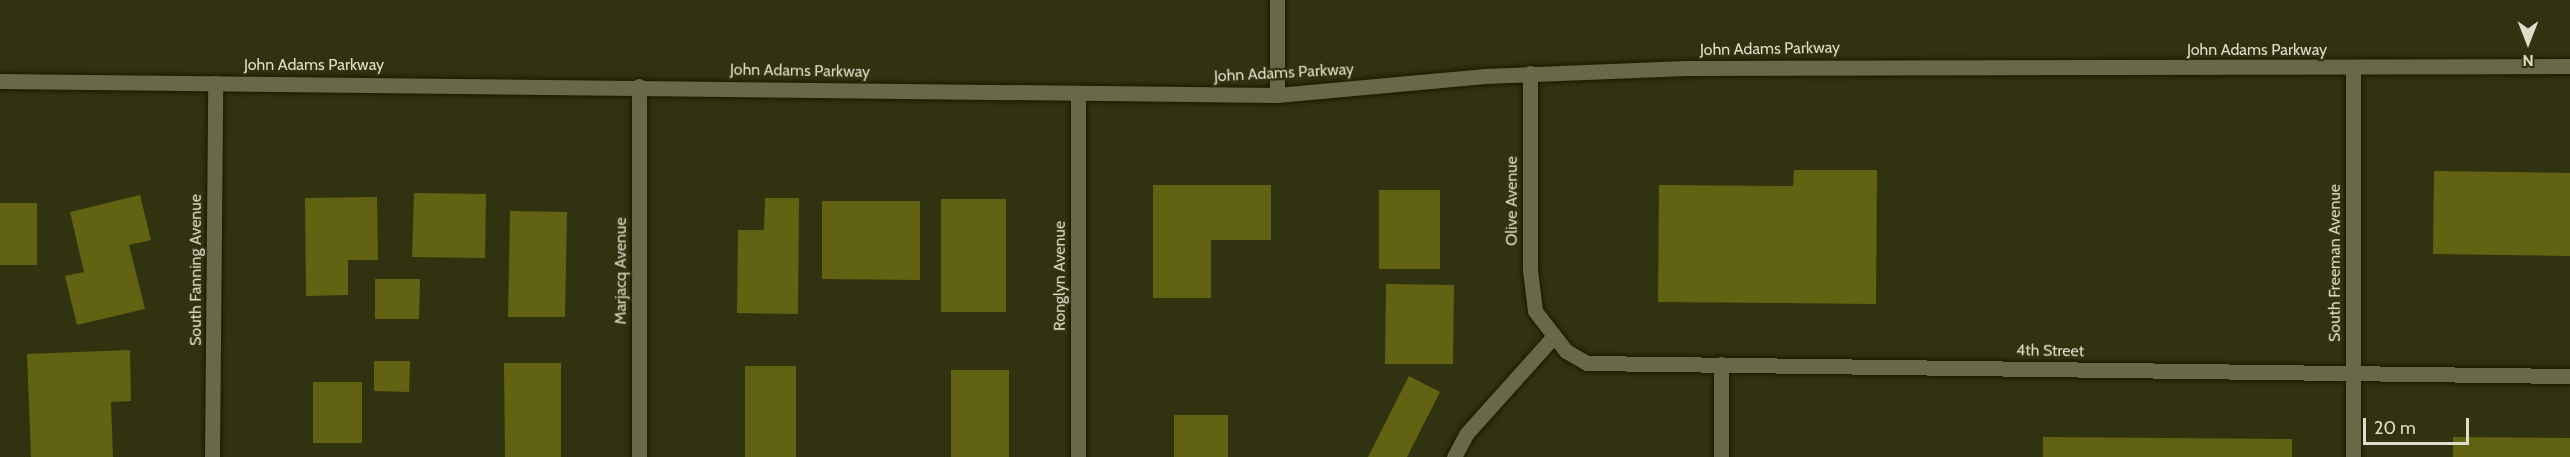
<!DOCTYPE html>
<style>
body{margin:0}
#map{position:relative;width:2570px;height:457px;overflow:hidden;background:#313210;font-family:Cabin,sans-serif}
div>[style]{position:absolute}
.building>*{inset:0;background:#626312}
.roads{filter:drop-shadow(0 0 2px #191900) drop-shadow(0 0 2px #191900)}
.minor>*{height:15px;margin:-7.5px;padding:0 7.5px;transform-origin:7.5px;border-radius:7.5px;background:#686a47}
span{translate:-50% -50%;white-space:nowrap;text-align:center;line-height:1.15;-webkit-text-stroke:4.5px #313210;paint-order:stroke}
.street-label{font-size:16px;color:#dcdeca}
.north{position:absolute;left:2498px;top:12px;width:60px;height:60px;-webkit-text-stroke:4px #313210;paint-order:stroke;rotate:180deg;font-size:16px;font-weight:700;line-height:24px;text-align:center;color:#dcdeca}
.north::after{content:'';display:block;margin:auto;width:21px;height:27px;background:#dcdeca;clip-path:polygon(50% 0,100% 100%,50% 72%,0 100%)}
.scale{position:absolute;left:2363px;top:418px;width:106px;height:27px;box-sizing:border-box;border:3px solid #dcdeca;border-top:0;padding-left:8px;font-size:18px;line-height:21px;white-space:nowrap;color:#dcdeca;-webkit-text-stroke:4px #313210;paint-order:stroke}
</style>
<div id="map">
<div class="building">
<i style="clip-path:polygon(1794px 170px,1877px 170px,1876px 304px,1658px 302px,1659px 185px,1793px 186px)"></i>
<i style="clip-path:polygon(2434px 171px,2570px 173px,2570px 256px,2433px 254px)"></i>
<i style="clip-path:polygon(1153px 185px,1271px 185px,1271px 240px,1211px 240px,1211px 298px,1153px 298px)"></i>
<i style="clip-path:polygon(1379px 190px,1440px 190px,1440px 269px,1379px 269px)"></i>
<i style="clip-path:polygon(414px 193px,486px 194px,485px 258px,412px 257px)"></i>
<i style="clip-path:polygon(140px 195px,151px 240px,129px 245px,145px 309px,77px 325px,65px 276px,84px 272px,70px 212px)"></i>
<i style="clip-path:polygon(377px 197px,378px 260px,348px 260px,348px 295px,306px 296px,305px 198px)"></i>
<i style="clip-path:polygon(765px 198px,799px 198px,798px 314px,737px 313px,738px 230px,764px 230px)"></i>
<i style="clip-path:polygon(941px 199px,1006px 199px,1006px 312px,941px 312px)"></i>
<i style="clip-path:polygon(822px 201px,920px 201px,920px 280px,822px 279px)"></i>
<i style="clip-path:polygon(0 203px,37px 203px,37px 265px,0 265px)"></i>
<i style="clip-path:polygon(510px 211px,567px 212px,565px 317px,508px 317px)"></i>
<i style="clip-path:polygon(375px 279px,420px 279px,419px 319px,375px 319px)"></i>
<i style="clip-path:polygon(1386px 284px,1454px 285px,1453px 364px,1385px 364px)"></i>
<i style="clip-path:polygon(130px 350px,131px 401px,111px 402px,113px 457px,31px 457px,27px 354px)"></i>
<i style="clip-path:polygon(374px 361px,410px 361px,409px 392px,374px 391px)"></i>
<i style="clip-path:polygon(504px 363px,561px 363px,561px 457px,505px 457px)"></i>
<i style="clip-path:polygon(745px 366px,796px 366px,796px 457px,745px 457px)"></i>
<i style="clip-path:polygon(951px 370px,1009px 370px,1009px 457px,951px 457px)"></i>
<i style="clip-path:polygon(1409px 376px,1440px 392px,1407px 457px,1368px 457px)"></i>
<i style="clip-path:polygon(313px 382px,362px 382px,362px 443px,313px 443px)"></i>
<i style="clip-path:polygon(1174px 415px,1228px 415px,1228px 457px,1174px 457px)"></i>
<i style="clip-path:polygon(2043px 437px,2292px 439px,2292px 457px,2043px 457px)"></i>
<i style="clip-path:polygon(2453px 437px,2570px 438px,2570px 457px,2453px 457px)"></i>
</div>
<div class="roads">
<div class="minor">
<i style="left:2353px;top:69px;width:388px;rotate:90deg"></i>
<i style="left:1530px;top:73px;width:197px;rotate:90deg"></i>
<i style="left:1530px;top:270px;width:41px;rotate:83deg"></i>
<i style="left:1535px;top:311px;width:51px;rotate:52.2deg"></i>
<i style="left:1566px;top:351px;width:24px;rotate:30deg"></i>
<i style="left:1587px;top:363px;width:983px;rotate:0.76deg"></i>
<i style="left:0;top:81px;width:1277px;rotate:0.63deg"></i>
<i style="left:1277px;top:95px;width:209px;rotate:-5.2deg"></i>
<i style="left:1485px;top:76px;width:201px;rotate:-2.3deg"></i>
<i style="left:1686px;top:68px;width:884px;rotate:-0.13deg"></i>
<i style="left:1277px;top:95px;width:95px;rotate:-90deg"></i>
<i style="left:1078px;top:96px;width:361px;rotate:90deg"></i>
<i style="left:1721px;top:364px;width:93px;rotate:90deg"></i>
<i style="left:212px;top:457px;width:374px;rotate:-89.5deg"></i>
<i style="left:639px;top:457px;width:371px;rotate:-90deg"></i>
<i style="left:1454px;top:457px;width:27px;rotate:-62deg"></i>
<i style="left:1467px;top:433px;width:129px;rotate:-48.1deg"></i>
</div>
</div>
<div class="street-label">
<span style="left:1770px;top:49px;rotate:-1deg">John Adams Parkway</span>
<span style="left:2257px;top:50px">John Adams Parkway</span>
<span style="left:314px;top:65px">John Adams Parkway</span>
<span style="left:800px;top:71px;rotate:1deg">John Adams Parkway</span>
<span style="left:1284px;top:73px;rotate:-3deg">John Adams Parkway</span>
<span style="left:1512px;top:201px;rotate:-90deg">Olive Avenue</span>
<span style="left:2335px;top:263px;rotate:-90deg">South Freeman Avenue</span>
<span style="left:196px;top:270px;rotate:-90deg">South Fanning Avenue</span>
<span style="left:621px;top:271px;rotate:-90deg">Marjacq Avenue</span>
<span style="left:1060px;top:276px;rotate:-90deg">Ronglyn Avenue</span>
<span style="left:2050px;top:351px;rotate:1deg">4th Street</span>
</div>
<div class="north">N</div>
<div class="scale">20 m</div>
</div>
